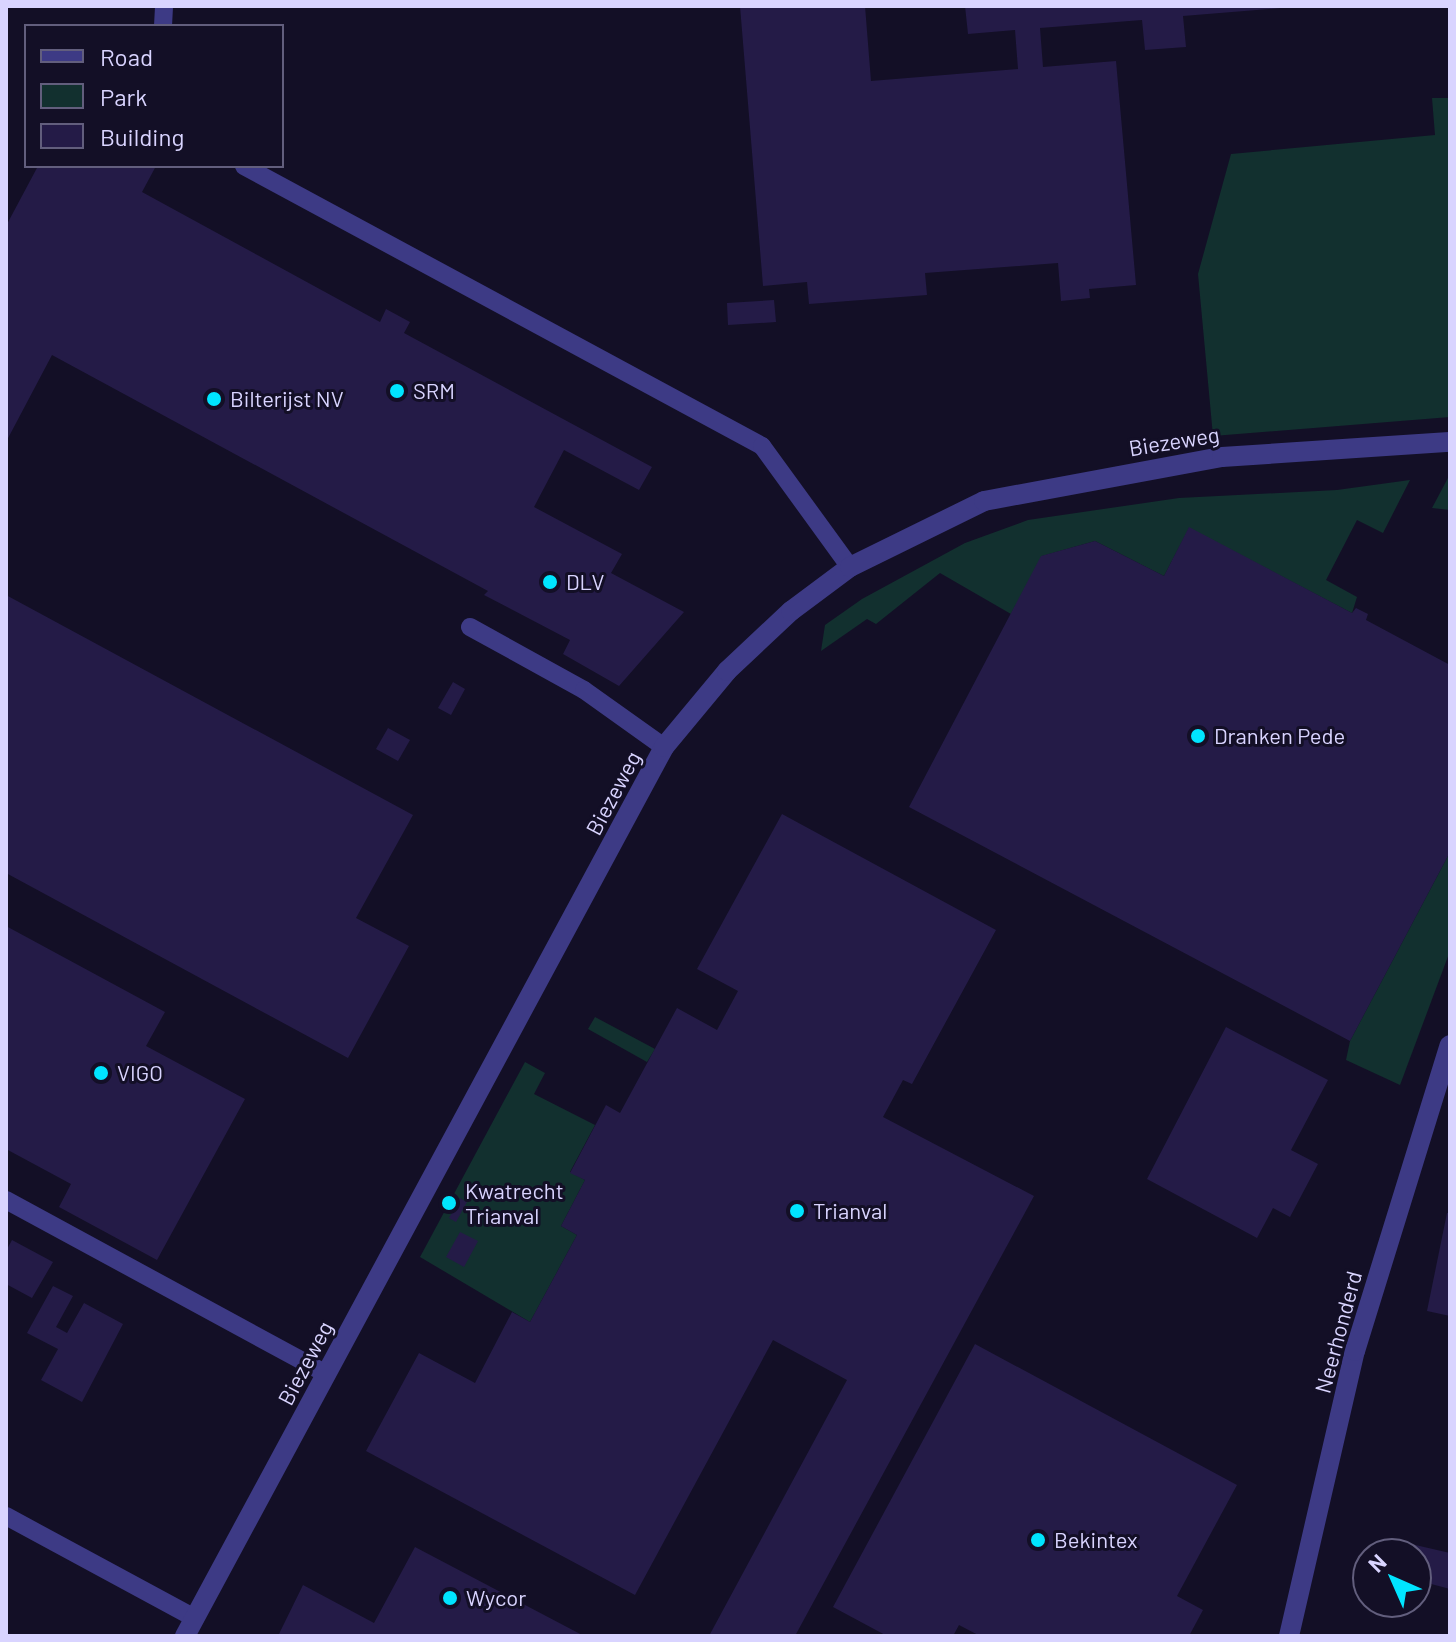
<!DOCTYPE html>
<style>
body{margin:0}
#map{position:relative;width:1456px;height:1642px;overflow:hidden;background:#130f26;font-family:Barlow,sans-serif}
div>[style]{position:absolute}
.green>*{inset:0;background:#12302f}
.building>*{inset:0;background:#241b47}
.lane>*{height:18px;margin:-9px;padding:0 9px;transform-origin:9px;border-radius:9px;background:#3d3a85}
.street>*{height:20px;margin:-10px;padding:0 10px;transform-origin:10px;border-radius:10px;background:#3d3a85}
.dots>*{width:22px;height:22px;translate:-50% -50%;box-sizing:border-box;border:4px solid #130f26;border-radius:50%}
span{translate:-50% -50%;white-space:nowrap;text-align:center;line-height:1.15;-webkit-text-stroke:6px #130f26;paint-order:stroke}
.poi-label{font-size:22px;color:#d9d4ff}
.left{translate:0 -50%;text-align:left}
.street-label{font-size:22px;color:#d9d4ff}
.frame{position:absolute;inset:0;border:8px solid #d9d4ff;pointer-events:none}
.legend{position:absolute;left:24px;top:24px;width:260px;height:144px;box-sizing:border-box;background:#130f26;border:2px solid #625e7d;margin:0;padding:10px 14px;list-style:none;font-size:24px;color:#d9d4ff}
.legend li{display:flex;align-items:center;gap:16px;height:40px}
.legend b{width:40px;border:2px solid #625e7d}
.north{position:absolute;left:1352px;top:1538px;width:80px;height:80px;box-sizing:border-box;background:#130f26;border:2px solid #625e7d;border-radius:50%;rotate:315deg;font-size:22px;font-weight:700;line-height:32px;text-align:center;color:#d9d4ff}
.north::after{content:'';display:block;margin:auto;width:28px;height:36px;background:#00e5ff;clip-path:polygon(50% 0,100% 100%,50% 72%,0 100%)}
</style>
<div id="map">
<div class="green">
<i style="clip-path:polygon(1432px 98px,1450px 98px,1450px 417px,1213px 436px,1198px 274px,1231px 154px,1435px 135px)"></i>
<i style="clip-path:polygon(1449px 476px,1450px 510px,1432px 508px)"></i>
<i style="clip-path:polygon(1410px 480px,1383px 533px,1357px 520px,1326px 580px,1357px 597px,1352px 613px,1189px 528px,1164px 576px,1095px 541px,1042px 556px,1011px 614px,940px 573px,876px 624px,867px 619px,821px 651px,825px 625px,862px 599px,965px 543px,1028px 520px,1179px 498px,1337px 490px)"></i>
<i style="clip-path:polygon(1450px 852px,1450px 951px,1400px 1085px,1346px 1060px,1350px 1041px)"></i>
<i style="clip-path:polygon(595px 1017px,655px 1049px,647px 1062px,588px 1029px)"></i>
<i style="clip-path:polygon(525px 1062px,545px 1073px,534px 1094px,595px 1125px,570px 1172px,585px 1180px,561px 1226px,577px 1235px,530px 1322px,420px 1257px)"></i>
</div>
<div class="building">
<i style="clip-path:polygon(740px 6px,865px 6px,871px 81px,1018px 69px,1015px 30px,968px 34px,965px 6px,1281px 8px,1183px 16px,1186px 47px,1145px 50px,1142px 20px,1040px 28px,1043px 67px,1116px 61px,1136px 285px,1089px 289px,1090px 298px,1061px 301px,1058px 263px,925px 273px,927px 295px,809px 304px,807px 282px,763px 286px)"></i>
<i style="clip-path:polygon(38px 166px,156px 166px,142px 192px,380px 322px,386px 309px,410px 322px,404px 333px,652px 467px,639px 490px,564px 450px,534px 507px,622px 554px,611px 573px,684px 612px,619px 686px,563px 654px,570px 640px,484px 595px,488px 591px,52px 355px,6px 442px,6px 226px)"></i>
<i style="clip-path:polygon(774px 300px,776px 322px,728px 325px,727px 303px)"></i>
<i style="clip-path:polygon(1189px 527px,1352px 613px,1356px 608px,1368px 614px,1366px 620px,1450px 665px,1450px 852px,1350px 1041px,909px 807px,1041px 556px,1095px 541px,1164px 576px)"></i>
<i style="clip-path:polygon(6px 595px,413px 815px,356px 918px,409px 946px,348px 1058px,6px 873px)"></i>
<i style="clip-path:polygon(453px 682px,465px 689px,451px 715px,438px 708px)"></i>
<i style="clip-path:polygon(388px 728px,410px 740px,398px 761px,376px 749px)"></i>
<i style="clip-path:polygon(782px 814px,996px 930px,912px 1084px,903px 1080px,883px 1117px,1034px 1196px,795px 1636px,709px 1636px,847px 1380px,773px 1340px,635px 1595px,366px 1451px,419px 1353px,475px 1383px,512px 1312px,530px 1322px,577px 1235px,561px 1226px,585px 1180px,570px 1173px,606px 1105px,620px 1113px,677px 1008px,717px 1030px,738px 991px,697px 969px)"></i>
<i style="clip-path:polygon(6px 926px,165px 1012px,146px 1046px,245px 1099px,157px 1260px,59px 1207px,71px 1184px,6px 1149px)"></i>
<i style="clip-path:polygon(1226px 1027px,1328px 1080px,1291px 1150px,1318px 1164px,1290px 1217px,1273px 1208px,1257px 1238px,1147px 1179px)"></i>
<i style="clip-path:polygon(460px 1198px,467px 1202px,456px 1222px,449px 1218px)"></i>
<i style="clip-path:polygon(1447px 1213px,1450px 1213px,1450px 1316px,1427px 1311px)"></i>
<i style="clip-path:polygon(460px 1232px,478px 1241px,464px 1267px,446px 1257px)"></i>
<i style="clip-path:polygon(12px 1240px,53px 1262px,32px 1298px,6px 1284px,6px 1251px)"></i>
<i style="clip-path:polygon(53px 1286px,73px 1296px,56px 1327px,67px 1333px,84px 1303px,123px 1324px,82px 1402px,41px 1380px,58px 1349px,27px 1333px)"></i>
<i style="clip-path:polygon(975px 1344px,1237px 1485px,1177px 1596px,1203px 1610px,1189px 1636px,980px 1636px,959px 1625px,953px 1636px,887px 1636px,833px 1607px)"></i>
<i style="clip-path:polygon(1411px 1544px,1450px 1553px,1450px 1589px,1416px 1580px)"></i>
<i style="clip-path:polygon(415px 1547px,584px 1636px,278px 1636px,303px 1585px,374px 1623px)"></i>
</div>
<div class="lane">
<i style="left:163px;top:26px;width:20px;rotate:-87deg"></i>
<i style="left:244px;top:166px;width:589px;rotate:28.39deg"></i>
<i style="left:762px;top:446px;width:150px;rotate:54deg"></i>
<i style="left:470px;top:627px;width:130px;rotate:28.9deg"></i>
<i style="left:584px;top:690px;width:98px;rotate:35.5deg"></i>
<i style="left:6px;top:1200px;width:365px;rotate:28.5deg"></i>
<i style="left:6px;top:1516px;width:215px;rotate:28.4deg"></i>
</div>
<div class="street">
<i style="left:185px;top:1636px;width:1010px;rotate:-61.68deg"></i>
<i style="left:664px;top:747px;width:99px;rotate:-50.3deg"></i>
<i style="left:727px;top:671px;width:88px;rotate:-43.2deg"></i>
<i style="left:791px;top:611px;width:74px;rotate:-36.7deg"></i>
<i style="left:850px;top:567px;width:149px;rotate:-26.2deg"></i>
<i style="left:984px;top:501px;width:242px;rotate:-10.5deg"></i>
<i style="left:1222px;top:457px;width:228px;rotate:-3.8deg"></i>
<i style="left:1289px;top:1636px;width:293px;rotate:-77deg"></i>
<i style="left:1355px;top:1351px;width:320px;rotate:-72.8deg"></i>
</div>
<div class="dots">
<i style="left:397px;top:391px;background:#00e5ff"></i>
<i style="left:214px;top:399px;background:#00e5ff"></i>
<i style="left:550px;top:582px;background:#00e5ff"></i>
<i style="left:1198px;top:736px;background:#00e5ff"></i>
<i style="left:101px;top:1073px;background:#00e5ff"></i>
<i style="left:449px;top:1203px;background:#00e5ff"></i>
<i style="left:797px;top:1211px;background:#00e5ff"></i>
<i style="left:1038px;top:1540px;background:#00e5ff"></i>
<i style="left:450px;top:1598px;background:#00e5ff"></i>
</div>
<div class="poi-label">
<span class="left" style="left:413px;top:391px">SRM</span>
<span class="left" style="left:230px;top:399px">Bilterijst NV</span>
<span class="left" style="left:566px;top:582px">DLV</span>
<span class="left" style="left:1214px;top:736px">Dranken Pede</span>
<span class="left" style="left:117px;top:1073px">VIGO</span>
<span class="left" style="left:465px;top:1203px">Kwatrecht<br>Trianval</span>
<span class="left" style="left:813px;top:1211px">Trianval</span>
<span class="left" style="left:1054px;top:1540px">Bekintex</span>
<span class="left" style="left:466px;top:1598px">Wycor</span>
</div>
<div class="street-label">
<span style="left:1174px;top:441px;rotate:-9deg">Biezeweg</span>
<span style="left:613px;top:793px;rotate:-62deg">Biezeweg</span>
<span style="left:1338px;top:1332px;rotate:-75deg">Neerhonderd</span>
<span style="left:305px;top:1363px;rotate:-62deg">Biezeweg</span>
</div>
<div class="frame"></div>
<ul class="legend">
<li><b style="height:10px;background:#3d3a85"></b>Road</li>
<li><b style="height:22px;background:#12302f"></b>Park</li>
<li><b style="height:22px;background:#241b47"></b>Building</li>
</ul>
<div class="north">N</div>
</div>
